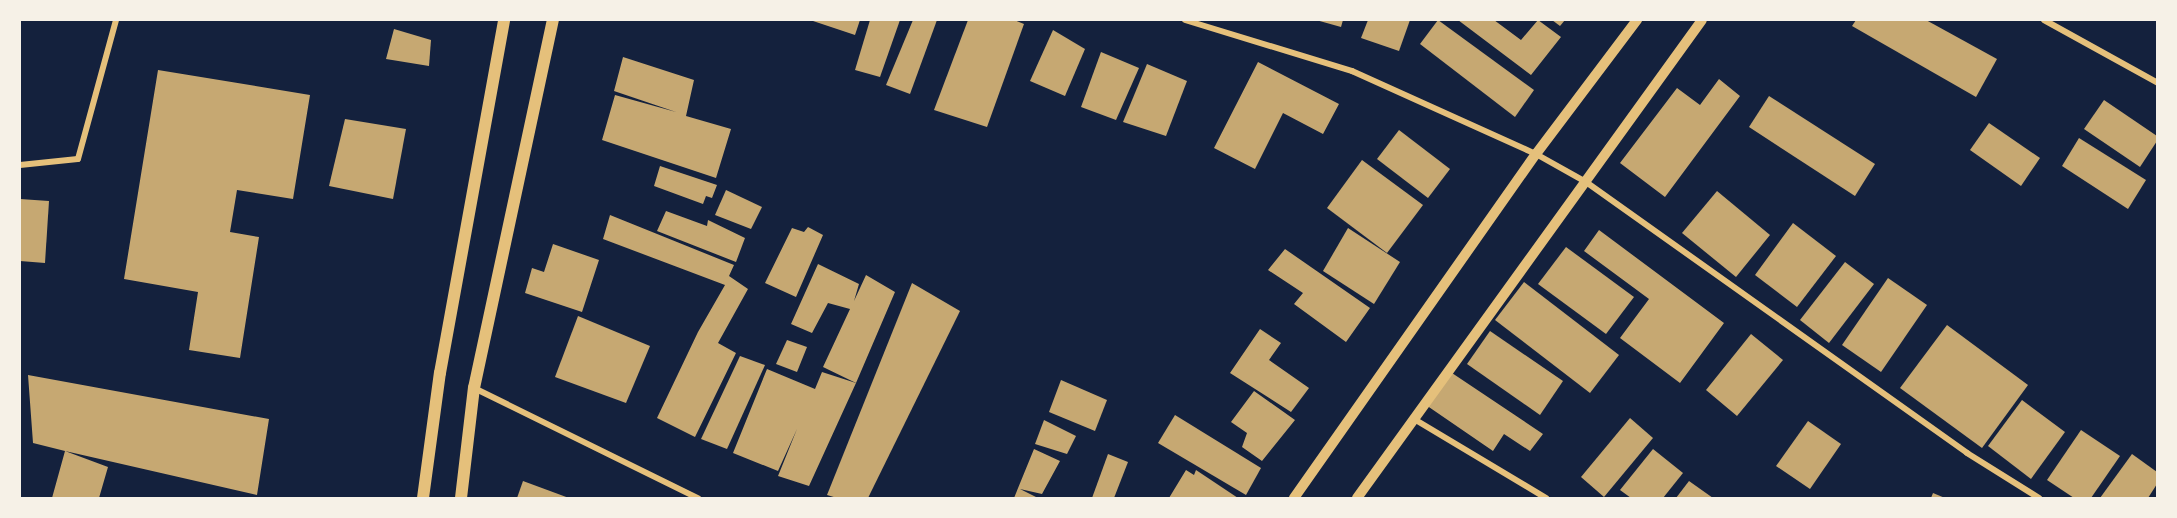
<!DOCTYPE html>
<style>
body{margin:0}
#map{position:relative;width:2177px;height:518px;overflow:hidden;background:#14213d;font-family:Figtree,sans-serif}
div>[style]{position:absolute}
.building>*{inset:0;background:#c6a872}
.minor>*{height:6px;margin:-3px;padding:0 3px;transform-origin:3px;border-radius:3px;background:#e5c07b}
.tertiary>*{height:10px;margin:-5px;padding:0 5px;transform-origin:5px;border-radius:5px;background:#e5c07b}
.secondary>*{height:12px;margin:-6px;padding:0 6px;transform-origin:6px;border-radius:6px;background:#e5c07b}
span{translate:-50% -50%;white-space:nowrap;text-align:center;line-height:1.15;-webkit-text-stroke:4.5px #f6f1e7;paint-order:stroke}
.frame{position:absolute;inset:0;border:21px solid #f6f1e7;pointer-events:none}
</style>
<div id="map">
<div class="building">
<i style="clip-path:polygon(810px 20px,860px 20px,855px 35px)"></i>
<i style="clip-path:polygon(870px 20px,900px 20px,880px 77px,855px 70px)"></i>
<i style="clip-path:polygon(913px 20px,937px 20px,910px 94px,886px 85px)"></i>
<i style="clip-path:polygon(968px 20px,1014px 20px,1024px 24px,987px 127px,934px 110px)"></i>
<i style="clip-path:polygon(1316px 20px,1343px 20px,1341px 27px)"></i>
<i style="clip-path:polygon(1368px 20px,1410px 20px,1399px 51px,1361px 38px)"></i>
<i style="clip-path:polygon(1438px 20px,1534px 90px,1515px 117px,1420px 44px)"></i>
<i style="clip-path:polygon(1458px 20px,1494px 20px,1521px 40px,1538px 20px,1561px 37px,1531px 75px)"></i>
<i style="clip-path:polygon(1552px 20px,1565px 20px,1560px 26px)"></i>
<i style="clip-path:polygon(1856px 20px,1926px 20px,1997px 59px,1976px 97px,1852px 26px)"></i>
<i style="clip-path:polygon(394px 29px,431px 40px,429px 66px,386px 59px)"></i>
<i style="clip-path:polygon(1053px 30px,1085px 49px,1065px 96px,1030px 81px)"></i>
<i style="clip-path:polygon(1101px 52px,1139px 68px,1116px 120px,1081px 107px)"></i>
<i style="clip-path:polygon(623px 57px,694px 80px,686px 116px,731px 129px,716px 178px,602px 140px,615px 95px,676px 112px,614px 91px)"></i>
<i style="clip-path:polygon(1258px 62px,1339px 104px,1323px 134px,1283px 113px,1255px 169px,1214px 148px)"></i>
<i style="clip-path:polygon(1147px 64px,1187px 81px,1166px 136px,1123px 122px)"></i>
<i style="clip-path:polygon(158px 70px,310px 95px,293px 199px,237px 190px,230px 232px,259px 237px,240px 358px,189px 350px,198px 292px,124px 279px)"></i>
<i style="clip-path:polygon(1719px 79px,1740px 96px,1665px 197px,1620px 163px,1677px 88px,1700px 105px)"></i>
<i style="clip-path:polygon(1769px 96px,1875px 164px,1855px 196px,1749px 127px)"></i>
<i style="clip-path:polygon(2104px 100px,2157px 136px,2157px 141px,2140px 167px,2084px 129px)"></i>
<i style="clip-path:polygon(345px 119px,406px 129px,393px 199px,329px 186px)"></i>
<i style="clip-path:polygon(1989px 123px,2040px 158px,2021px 186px,1970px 150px)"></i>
<i style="clip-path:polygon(1399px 130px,1450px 169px,1428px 198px,1377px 159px)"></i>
<i style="clip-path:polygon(2079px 138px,2146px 180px,2128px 209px,2062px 166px)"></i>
<i style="clip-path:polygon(1362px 160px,1423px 205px,1387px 253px,1327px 208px)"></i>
<i style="clip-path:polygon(660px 166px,717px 185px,712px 198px,706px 196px,703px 204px,654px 186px)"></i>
<i style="clip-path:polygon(726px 190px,762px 207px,751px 229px,715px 215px)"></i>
<i style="clip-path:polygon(1717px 191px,1770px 235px,1736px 277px,1682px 233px)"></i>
<i style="clip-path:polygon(20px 199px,49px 201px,45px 263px,20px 261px)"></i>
<i style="clip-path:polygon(666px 211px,707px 226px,708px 220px,745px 238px,736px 262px,657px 231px)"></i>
<i style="clip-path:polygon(610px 215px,734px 265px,729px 276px,748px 289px,718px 343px,736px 353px,695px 437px,657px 418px,698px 332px,725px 285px,603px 239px)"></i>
<i style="clip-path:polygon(1793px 223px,1836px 256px,1797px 307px,1755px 275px)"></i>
<i style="clip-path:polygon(808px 227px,823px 235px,796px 297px,765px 283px,792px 228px,804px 232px)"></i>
<i style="clip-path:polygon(1348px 228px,1400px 262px,1374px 304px,1323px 271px)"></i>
<i style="clip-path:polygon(1599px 230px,1724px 323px,1680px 383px,1620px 338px,1649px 299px,1584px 251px)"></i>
<i style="clip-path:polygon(553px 244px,599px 260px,582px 312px,525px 293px,532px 268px,544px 272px)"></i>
<i style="clip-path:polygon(1566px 247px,1634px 297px,1606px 334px,1538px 284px)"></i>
<i style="clip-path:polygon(1285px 249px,1370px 308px,1346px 342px,1294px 304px,1303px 293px,1268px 270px)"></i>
<i style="clip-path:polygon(1845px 262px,1874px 284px,1829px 343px,1800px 320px)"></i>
<i style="clip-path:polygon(818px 264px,859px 284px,854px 301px,866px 275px,895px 292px,856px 383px,823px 367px,850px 309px,828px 303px,812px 333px,791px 324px)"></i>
<i style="clip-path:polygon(1888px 278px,1927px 305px,1881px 372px,1842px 345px)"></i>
<i style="clip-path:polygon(1524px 282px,1619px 355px,1590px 393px,1495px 320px)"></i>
<i style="clip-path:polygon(912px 283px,960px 311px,868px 498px,837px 498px,827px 495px)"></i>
<i style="clip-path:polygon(578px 316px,650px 346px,626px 403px,555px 377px)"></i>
<i style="clip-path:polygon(1947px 325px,2028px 385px,1982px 448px,1900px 388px)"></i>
<i style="clip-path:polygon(1260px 329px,1281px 343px,1269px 360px,1309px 388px,1291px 412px,1230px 373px)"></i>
<i style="clip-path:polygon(1490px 331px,1563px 381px,1540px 415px,1467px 364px)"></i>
<i style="clip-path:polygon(1751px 334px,1783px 360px,1737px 416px,1706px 390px)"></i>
<i style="clip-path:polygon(787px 340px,807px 347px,797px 372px,776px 364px)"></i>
<i style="clip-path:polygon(740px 356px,765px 365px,727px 449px,701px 439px)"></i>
<i style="clip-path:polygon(767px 369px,815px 389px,822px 372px,856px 383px,809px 486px,778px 476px,797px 429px,778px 471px,733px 453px)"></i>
<i style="clip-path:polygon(1446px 369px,1543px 434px,1530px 451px,1504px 434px,1493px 451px,1423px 403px)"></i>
<i style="clip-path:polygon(28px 375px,269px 419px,257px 495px,65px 451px,108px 467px,99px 498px,52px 498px,65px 451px,33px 443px)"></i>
<i style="clip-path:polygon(1061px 380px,1107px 400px,1095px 431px,1049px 412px)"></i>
<i style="clip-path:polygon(1254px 391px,1295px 420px,1262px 461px,1242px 447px,1247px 433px,1231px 422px)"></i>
<i style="clip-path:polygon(2022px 400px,2065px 432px,2031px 479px,1988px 446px)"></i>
<i style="clip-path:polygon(1175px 415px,1261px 468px,1246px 495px,1158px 443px)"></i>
<i style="clip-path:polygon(1630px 418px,1653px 438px,1604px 497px,1581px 477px)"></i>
<i style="clip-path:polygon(1044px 420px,1076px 436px,1067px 454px,1035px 444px)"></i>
<i style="clip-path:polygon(1808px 421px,1841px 444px,1810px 489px,1776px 466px)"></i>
<i style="clip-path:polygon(2081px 430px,2120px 456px,2091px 498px,2074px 498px,2047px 480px)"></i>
<i style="clip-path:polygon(1034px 449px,1060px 461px,1042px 494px,1020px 489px,1038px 498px,1014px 498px)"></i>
<i style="clip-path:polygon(1653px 449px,1683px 473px,1663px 498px,1631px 498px,1620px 490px)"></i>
<i style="clip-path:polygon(1108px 454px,1128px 462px,1114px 498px,1092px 498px)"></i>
<i style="clip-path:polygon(2132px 454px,2157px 472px,2157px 484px,2148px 498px,2100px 498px)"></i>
<i style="clip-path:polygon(1186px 470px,1194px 475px,1196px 470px,1238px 498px,1169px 498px)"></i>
<i style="clip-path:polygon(523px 481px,569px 498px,517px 498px)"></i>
<i style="clip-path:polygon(1689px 481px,1713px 498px,1676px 498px)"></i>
<i style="clip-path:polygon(1933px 493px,1945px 498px,1931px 498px)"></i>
</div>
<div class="minor">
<i style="left:1185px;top:20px;width:175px;rotate:17deg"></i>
<i style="left:1352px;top:71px;width:202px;rotate:24.3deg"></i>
<i style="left:1536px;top:154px;width:57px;rotate:29.2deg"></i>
<i style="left:1586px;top:182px;width:468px;rotate:35.4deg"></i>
<i style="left:1967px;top:453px;width:85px;rotate:32deg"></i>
<i style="left:2044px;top:20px;width:130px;rotate:28.9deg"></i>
<i style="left:20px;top:165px;width:58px;rotate:-5.9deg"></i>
<i style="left:78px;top:159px;width:144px;rotate:-74.7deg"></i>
<i style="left:474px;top:388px;width:250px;rotate:26.2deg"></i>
<i style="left:1414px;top:419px;width:154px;rotate:30.9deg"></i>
</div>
<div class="tertiary">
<i style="left:1294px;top:498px;width:421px;rotate:-54.9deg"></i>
<i style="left:1536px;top:154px;width:168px;rotate:-53deg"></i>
<i style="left:1357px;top:498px;width:589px;rotate:-54.18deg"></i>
</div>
<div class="secondary">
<i style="left:423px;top:498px;width:126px;rotate:-82.3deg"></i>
<i style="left:440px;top:373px;width:359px;rotate:-79.7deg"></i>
<i style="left:461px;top:498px;width:111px;rotate:-83.3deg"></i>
<i style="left:474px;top:388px;width:376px;rotate:-77.9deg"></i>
</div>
<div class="frame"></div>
</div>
